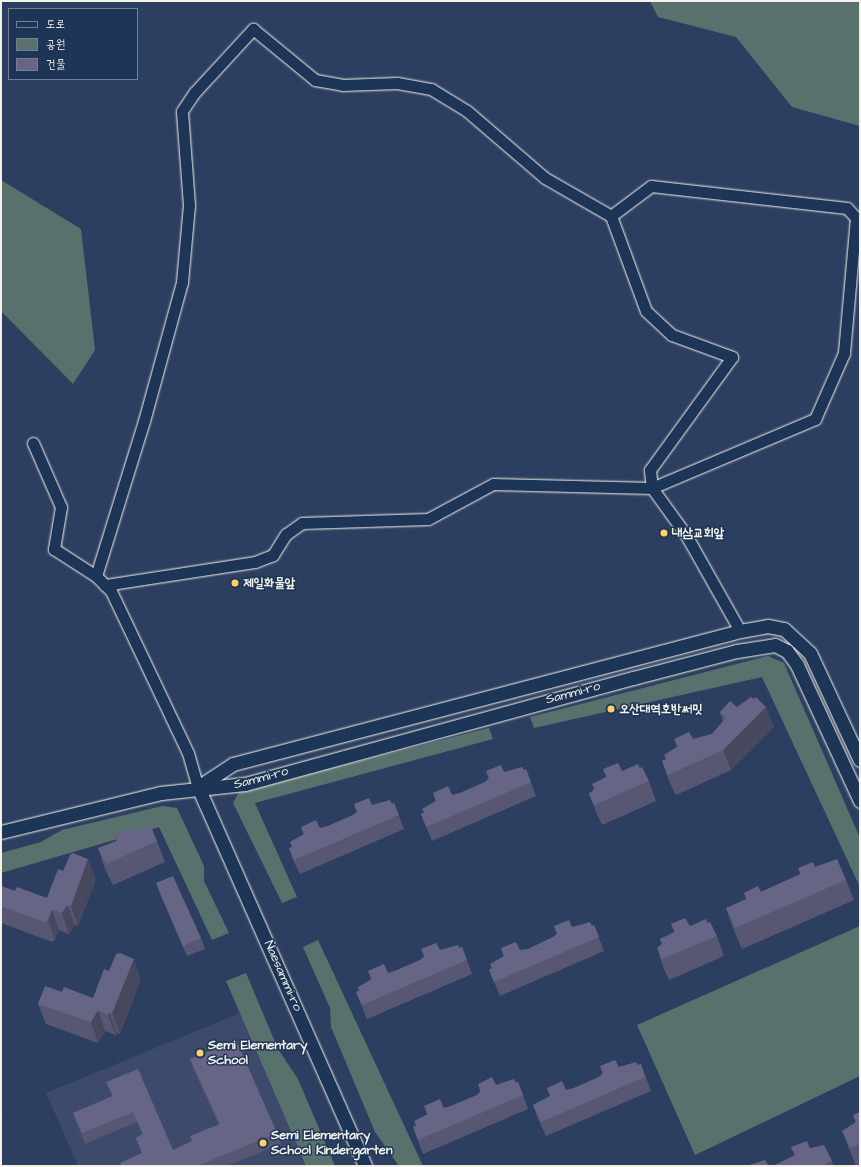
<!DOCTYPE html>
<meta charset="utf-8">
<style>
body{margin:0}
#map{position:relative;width:861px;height:1167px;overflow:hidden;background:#2c3f60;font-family:"Architects Daughter","Poor Story",sans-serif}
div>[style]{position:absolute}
.built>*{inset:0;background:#3d4a6b}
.green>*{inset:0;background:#59716d}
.roads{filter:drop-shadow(0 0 1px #f4f1e8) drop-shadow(0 0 1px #f4f1e8)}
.minor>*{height:11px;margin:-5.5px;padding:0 5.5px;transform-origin:5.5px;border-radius:5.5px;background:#1d3557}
.tertiary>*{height:13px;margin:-6.5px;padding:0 6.5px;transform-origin:6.5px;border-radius:6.5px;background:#1d3557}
.wall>*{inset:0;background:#585773}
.shaded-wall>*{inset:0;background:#47475e}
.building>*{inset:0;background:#666586}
.dots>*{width:11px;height:11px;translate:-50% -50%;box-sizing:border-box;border:2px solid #1d3557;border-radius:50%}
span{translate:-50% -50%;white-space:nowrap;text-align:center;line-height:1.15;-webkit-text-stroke:3px #1d3557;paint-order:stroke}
.poi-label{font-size:13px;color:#f4f1e8;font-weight:700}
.left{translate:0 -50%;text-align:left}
.street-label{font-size:13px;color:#f4f1e8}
.frame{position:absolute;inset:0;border:2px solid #f4f1e8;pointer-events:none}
.legend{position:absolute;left:8px;top:8px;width:130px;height:72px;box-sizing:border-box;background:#1d3557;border:1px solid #738091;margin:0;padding:5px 7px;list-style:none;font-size:12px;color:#f4f1e8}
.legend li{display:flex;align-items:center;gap:8px;height:20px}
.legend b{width:20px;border:1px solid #738091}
</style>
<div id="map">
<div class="built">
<i style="clip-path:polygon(240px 1013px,306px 1166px,78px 1166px,46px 1093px)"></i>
</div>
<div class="green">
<i style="clip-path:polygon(650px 1px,860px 1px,860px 126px,792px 107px,736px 37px,658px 17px)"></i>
<i style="clip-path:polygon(1px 180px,81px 229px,95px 350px,73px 384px,1px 311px)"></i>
<i style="clip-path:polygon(768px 656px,784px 663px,860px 838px,860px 887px,762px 677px,534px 728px,530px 717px)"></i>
<i style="clip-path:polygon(489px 728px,493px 739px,255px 803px,297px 897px,282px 903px,233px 803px,239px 792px)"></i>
<i style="clip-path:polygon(162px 806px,177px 808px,204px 866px,204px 881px,229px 933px,212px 940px,159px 827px,1px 873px,1px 853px,41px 842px,62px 830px)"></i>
<i style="clip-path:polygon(860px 926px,860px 1076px,695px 1155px,637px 1025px)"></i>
<i style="clip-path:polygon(318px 940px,423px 1166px,399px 1166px,375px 1132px,331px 1027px,330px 1008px,303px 947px)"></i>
<i style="clip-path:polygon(246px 973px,278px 1049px,298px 1079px,335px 1166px,306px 1166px,226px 981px)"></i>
</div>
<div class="roads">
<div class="minor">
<i style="left:611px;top:216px;width:101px;rotate:69.8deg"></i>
<i style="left:646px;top:311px;width:35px;rotate:43deg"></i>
<i style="left:672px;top:335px;width:64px;rotate:20.1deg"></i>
<i style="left:732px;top:357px;width:140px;rotate:126deg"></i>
<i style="left:650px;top:470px;width:18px;rotate:84deg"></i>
<i style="left:652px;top:488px;width:58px;rotate:54.1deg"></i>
<i style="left:686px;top:535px;width:110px;rotate:60.6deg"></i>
<i style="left:33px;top:443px;width:70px;rotate:66.4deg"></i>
<i style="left:61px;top:507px;width:43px;rotate:99.5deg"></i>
<i style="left:54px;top:549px;width:50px;rotate:32.7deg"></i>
<i style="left:96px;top:576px;width:21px;rotate:45deg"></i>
<i style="left:111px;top:591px;width:179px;rotate:64.6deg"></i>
<i style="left:188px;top:753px;width:35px;rotate:74deg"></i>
<i style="left:96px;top:576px;width:162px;rotate:-72.8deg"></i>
<i style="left:144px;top:421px;width:144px;rotate:-74.7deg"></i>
<i style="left:182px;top:282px;width:77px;rotate:-84.8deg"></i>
<i style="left:189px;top:205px;width:94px;rotate:-94.3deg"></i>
<i style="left:182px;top:111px;width:23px;rotate:-56deg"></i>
<i style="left:195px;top:92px;width:86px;rotate:-47.4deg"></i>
<i style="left:253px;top:29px;width:80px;rotate:39.4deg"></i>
<i style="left:315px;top:80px;width:27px;rotate:10deg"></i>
<i style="left:342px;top:85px;width:55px;rotate:-2.1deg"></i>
<i style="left:397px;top:83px;width:35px;rotate:10deg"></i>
<i style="left:431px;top:89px;width:42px;rotate:31.4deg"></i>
<i style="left:467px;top:111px;width:103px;rotate:40.7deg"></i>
<i style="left:545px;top:178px;width:76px;rotate:29.9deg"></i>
<i style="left:611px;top:216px;width:50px;rotate:-36.9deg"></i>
<i style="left:651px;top:186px;width:197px;rotate:6.4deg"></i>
<i style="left:847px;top:208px;width:13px;rotate:48deg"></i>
<i style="left:856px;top:218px;width:136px;rotate:95.1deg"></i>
<i style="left:844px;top:353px;width:72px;rotate:113.7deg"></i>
<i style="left:815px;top:419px;width:177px;rotate:157.1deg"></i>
<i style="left:652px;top:488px;width:159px;rotate:-178.6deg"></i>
<i style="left:493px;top:484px;width:74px;rotate:151.7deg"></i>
<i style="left:428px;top:519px;width:126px;rotate:178.2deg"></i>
<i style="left:302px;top:523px;width:19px;rotate:145deg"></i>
<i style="left:286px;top:534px;width:25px;rotate:122deg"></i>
<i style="left:273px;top:555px;width:19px;rotate:159deg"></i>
<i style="left:255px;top:562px;width:152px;rotate:171.3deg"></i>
</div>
<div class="tertiary">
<i style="left:198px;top:787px;width:42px;rotate:-33.3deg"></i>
<i style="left:233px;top:764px;width:524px;rotate:-14.7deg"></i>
<i style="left:740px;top:631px;width:28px;rotate:-10deg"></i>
<i style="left:768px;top:626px;width:16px;rotate:11deg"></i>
<i style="left:784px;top:629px;width:35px;rotate:43deg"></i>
<i style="left:810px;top:653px;width:118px;rotate:65deg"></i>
<i style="left:198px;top:787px;width:414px;rotate:66.2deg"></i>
<i style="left:1px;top:832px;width:165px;rotate:-13.7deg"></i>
<i style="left:161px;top:793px;width:84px;rotate:-6.1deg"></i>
<i style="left:245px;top:784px;width:402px;rotate:-15.3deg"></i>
<i style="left:633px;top:678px;width:107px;rotate:-14.6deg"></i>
<i style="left:737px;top:651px;width:38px;rotate:-9deg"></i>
<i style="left:775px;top:645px;width:13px;rotate:27deg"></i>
<i style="left:787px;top:651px;width:17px;rotate:54deg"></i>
<i style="left:797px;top:665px;width:150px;rotate:65.1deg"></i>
</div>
</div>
<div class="wall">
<i style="clip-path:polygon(754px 699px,766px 707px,774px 727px,731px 770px,676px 795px,669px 781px,662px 761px,666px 759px,677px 747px,674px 739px,693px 739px,712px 734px,723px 721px,720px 712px,737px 707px)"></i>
<i style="clip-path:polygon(640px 768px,649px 781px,656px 801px,602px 825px,597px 814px,589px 794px,594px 789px,592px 784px,606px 777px,603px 769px,622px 771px)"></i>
<i style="clip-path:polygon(526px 769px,536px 796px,432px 841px,421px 814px,424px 813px,436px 801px,433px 793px,452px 795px,460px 793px,485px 782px,489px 779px,486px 771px,504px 772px,524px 770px)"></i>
<i style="clip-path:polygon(394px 803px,404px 829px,300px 874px,294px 862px,289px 848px,292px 847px,304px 835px,301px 827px,320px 828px,328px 826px,353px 815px,357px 812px,354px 804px,372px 805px,392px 804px)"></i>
<i style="clip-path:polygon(114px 835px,157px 841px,165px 862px,113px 885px,105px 869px,98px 848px,116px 841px)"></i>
<i style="clip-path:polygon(815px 867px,846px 880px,854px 900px,742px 949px,733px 928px,726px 908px,746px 899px,744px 893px,761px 892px,800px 874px,798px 868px)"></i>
<i style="clip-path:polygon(63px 871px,96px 879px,78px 926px,75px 925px,69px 934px,59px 930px,55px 940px,52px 942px,1px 923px,1px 886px,15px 891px,47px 898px)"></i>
<i style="clip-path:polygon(156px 883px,201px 938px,205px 949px,187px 956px,160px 894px)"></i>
<i style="clip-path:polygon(707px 923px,717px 936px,724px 956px,669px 980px,664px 969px,657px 948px,662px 944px,660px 939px,674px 932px,671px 924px,690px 926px)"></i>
<i style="clip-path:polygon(594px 925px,604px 951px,500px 996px,489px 970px,492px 968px,504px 957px,501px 948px,520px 950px,528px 949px,553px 937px,557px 934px,554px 926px,572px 927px,592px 926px)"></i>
<i style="clip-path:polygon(462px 947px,472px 974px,367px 1019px,356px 992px,359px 991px,371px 979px,368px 971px,388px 973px,395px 971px,420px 960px,424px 957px,421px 949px,440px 950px,459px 948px)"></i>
<i style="clip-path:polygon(109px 971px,141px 979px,120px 1034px,117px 1033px,116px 1035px,105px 1031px,98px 1043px,46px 1024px,38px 1004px,62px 992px,93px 998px)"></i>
<i style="clip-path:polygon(190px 1059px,277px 1133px,281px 1144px,227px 1166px,122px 1166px,142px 1154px,136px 1138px,142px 1134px,137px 1122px,85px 1144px,73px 1113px,112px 1096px,106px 1082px,173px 1150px,192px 1141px,219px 1125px,194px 1070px)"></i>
<i style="clip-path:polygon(641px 1064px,651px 1091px,546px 1136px,538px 1119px,533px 1105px,550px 1096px,566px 1090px,574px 1088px,599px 1077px,603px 1074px,600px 1066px,619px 1067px,638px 1065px)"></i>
<i style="clip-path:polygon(518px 1082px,528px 1109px,423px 1154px,413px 1127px,416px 1126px,427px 1114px,424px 1106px,444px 1108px,451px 1106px,477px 1095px,480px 1091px,478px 1084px,496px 1085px,516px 1083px)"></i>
<i style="clip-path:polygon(860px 1112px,860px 1166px,856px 1166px,842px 1131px,856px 1123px,853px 1115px)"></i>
<i style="clip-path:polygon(791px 1147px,810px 1148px,832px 1161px,833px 1166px,773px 1166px,795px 1156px)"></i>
</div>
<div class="shaded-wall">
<i style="clip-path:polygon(766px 707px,774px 727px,731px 770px,723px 750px)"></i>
<i style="clip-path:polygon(88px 859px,96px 879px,78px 926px,71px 906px)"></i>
<i style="clip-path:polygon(67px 905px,75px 925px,69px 934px,62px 913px)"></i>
<i style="clip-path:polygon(52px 910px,59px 930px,55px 940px,48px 920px)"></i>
<i style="clip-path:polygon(134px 959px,141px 979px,120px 1034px,112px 1013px)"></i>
<i style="clip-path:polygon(98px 1010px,105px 1031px,98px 1043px,91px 1022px)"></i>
<i style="clip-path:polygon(109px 1012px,117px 1033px,116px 1035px,108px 1015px)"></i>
<i style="clip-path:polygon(1px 1110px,3px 1115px,1px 1119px)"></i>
</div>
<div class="building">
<i style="clip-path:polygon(751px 697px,754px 699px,756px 697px,766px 707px,723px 750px,668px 775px,662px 761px,666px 759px,664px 755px,678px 746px,674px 739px,689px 732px,693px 739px,712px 734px,726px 718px,720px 712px,730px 701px,737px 707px)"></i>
<i style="clip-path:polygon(618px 763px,622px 771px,638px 764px,640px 768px,642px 767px,649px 781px,594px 805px,589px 794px,595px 789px,592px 784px,607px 777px,603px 769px)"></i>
<i style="clip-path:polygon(501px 765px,504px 772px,522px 767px,524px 770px,526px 769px,531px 782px,426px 827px,421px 814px,424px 813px,422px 809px,436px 801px,433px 793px,448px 786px,452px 795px,460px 793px,485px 782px,489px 778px,486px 771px)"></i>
<i style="clip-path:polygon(369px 798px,372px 805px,390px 800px,392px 804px,394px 803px,399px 815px,294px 860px,289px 848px,292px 847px,290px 842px,304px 834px,301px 827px,316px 820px,320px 828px,328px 826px,353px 815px,357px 812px,354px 804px)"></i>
<i style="clip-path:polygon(151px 826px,157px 841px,106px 864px,98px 848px,117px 841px,114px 835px,131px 827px,134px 833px)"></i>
<i style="clip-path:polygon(73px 853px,88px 859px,71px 906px,67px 905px,62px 913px,52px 910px,48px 920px,44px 922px,1px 906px,1px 886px,15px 891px,17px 887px,47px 898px,58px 869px,63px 871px,70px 855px)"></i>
<i style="clip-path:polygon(837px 859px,846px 880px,735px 928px,726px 908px,747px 899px,744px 893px,758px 886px,761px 892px,801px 874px,798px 868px,813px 862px,815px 867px)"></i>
<i style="clip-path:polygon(173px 876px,201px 938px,183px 946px,156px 883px)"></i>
<i style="clip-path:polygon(685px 918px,690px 926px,706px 919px,707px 923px,710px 922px,717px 936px,662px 959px,657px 948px,662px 944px,660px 939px,675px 932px,671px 924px)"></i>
<i style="clip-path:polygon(569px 920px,572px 927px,590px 922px,592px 926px,594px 925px,599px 937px,494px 982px,489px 970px,492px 968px,490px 964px,504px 956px,501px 948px,516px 942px,520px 950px,528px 949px,553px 937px,557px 934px,554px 926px)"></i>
<i style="clip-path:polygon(436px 943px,440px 950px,458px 945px,459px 948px,462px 947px,467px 960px,362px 1005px,356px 992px,359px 991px,358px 987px,372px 979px,368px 971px,384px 964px,388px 973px,395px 971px,420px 960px,425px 956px,421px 949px)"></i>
<i style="clip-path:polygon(120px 953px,134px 959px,112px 1013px,109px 1012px,108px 1015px,98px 1010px,91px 1022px,38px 1004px,45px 986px,62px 992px,64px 987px,93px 998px,104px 969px,109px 971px,116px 954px)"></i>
<i style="clip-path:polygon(236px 1040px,277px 1133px,197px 1166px,122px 1166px,120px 1163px,142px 1153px,136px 1138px,143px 1134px,133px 1112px,82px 1133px,73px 1113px,113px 1096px,106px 1082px,138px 1069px,173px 1150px,192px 1141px,190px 1136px,220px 1124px,190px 1059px)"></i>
<i style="clip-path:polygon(615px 1060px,619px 1067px,636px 1062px,638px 1065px,641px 1064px,645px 1077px,541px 1122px,533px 1105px,550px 1096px,547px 1088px,562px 1081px,566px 1090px,574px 1088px,599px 1077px,603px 1073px,600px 1066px)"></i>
<i style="clip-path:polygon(492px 1077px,496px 1085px,514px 1079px,516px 1083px,518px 1082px,523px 1095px,418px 1140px,413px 1127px,416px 1126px,414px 1121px,428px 1114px,424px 1106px,440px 1099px,444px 1108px,451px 1106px,477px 1095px,481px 1091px,478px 1084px)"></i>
<i style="clip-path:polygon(860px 1112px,860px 1144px,850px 1148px,842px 1131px,856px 1122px,853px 1115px)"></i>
<i style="clip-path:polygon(807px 1141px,810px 1148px,824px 1145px,832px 1161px,821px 1166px,773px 1166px,795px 1155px,791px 1147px)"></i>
<i style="clip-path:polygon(765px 1160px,769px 1166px,751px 1166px,750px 1165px)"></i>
</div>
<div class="dots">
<i style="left:664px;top:533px;background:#ffd166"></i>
<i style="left:235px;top:583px;background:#ffd166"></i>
<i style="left:611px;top:709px;background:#ffd166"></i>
<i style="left:200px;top:1053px;background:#ffd166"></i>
<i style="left:263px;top:1143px;background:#ffd166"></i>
</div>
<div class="poi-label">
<span class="left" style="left:672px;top:533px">내삼교회앞</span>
<span class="left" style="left:243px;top:583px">제일화물앞</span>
<span class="left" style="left:619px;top:709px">오산대역호반써밋</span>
<span class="left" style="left:208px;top:1053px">Semi Elementary<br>School</span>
<span class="left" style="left:271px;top:1143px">Semi Elementary<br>School Kindergarten</span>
</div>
<div class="street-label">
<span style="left:573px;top:693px;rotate:-15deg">Sammi-ro</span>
<span style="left:261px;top:778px;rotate:-15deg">Sammi-ro</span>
<span style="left:283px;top:976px;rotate:66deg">Naesammi-ro</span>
</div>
<div class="frame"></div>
<ul class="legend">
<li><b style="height:5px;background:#1d3557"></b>도로</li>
<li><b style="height:11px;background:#59716d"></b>공원</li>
<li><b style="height:11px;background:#666586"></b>건물</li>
</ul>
</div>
